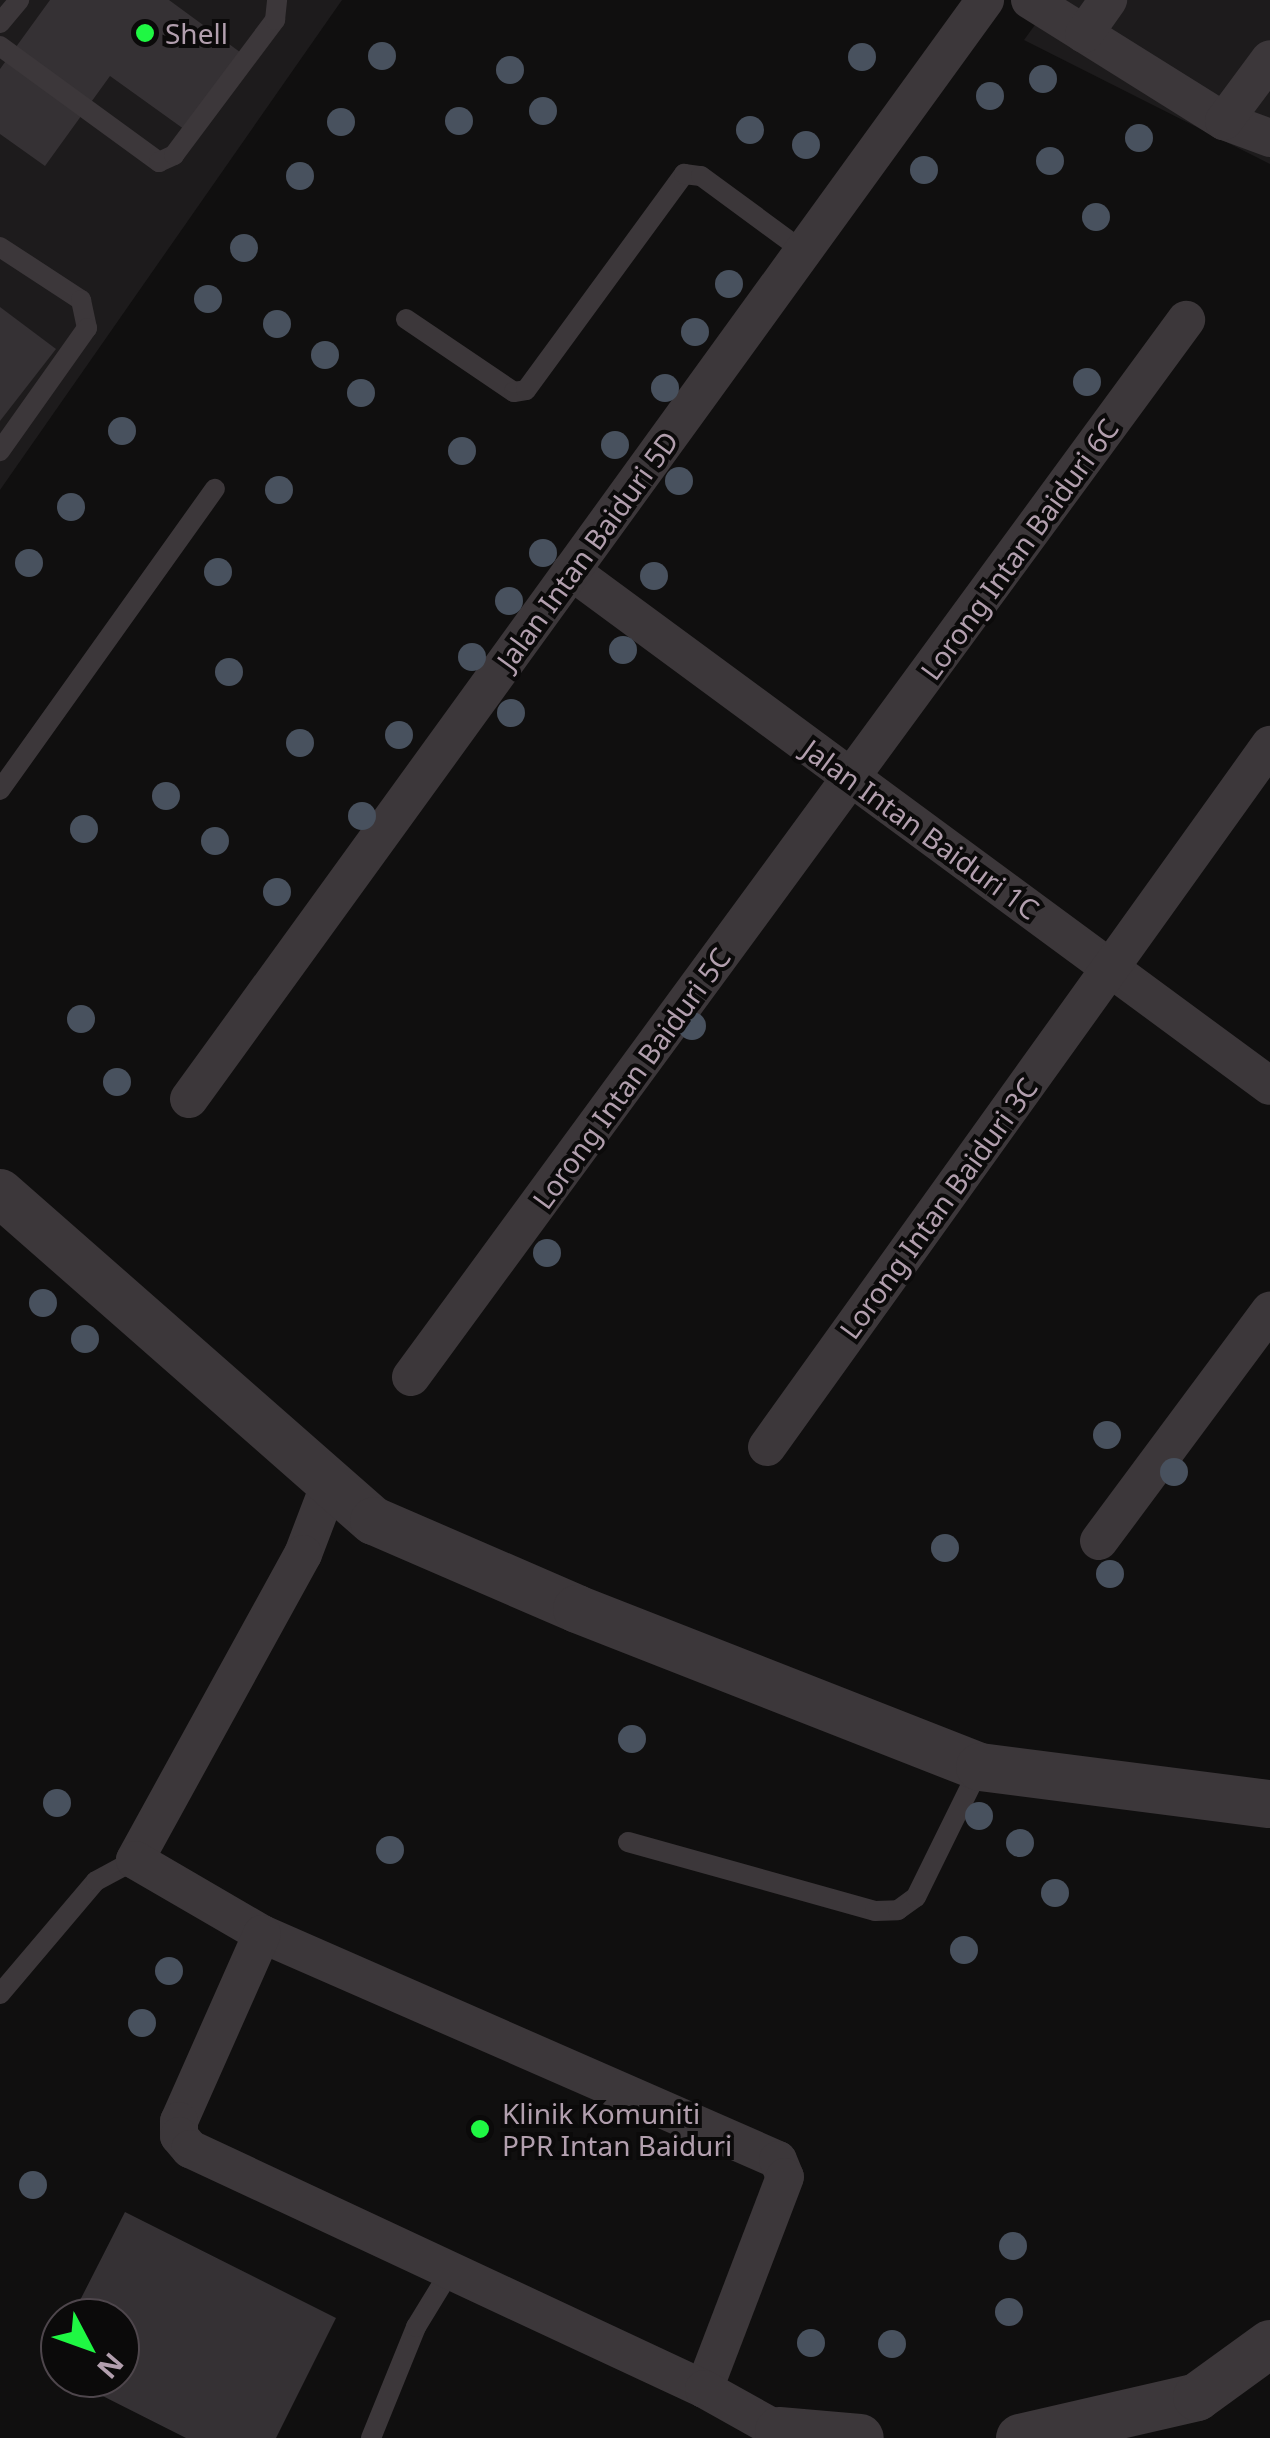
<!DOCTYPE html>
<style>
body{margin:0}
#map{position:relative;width:1270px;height:2438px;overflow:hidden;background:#100f0f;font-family:"Noto Sans",sans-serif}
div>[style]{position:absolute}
.built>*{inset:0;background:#1d1b1c}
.building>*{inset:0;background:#353134}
.service>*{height:20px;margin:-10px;padding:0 10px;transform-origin:10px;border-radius:10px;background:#3c373a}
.minor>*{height:38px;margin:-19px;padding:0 19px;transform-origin:19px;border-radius:19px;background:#3c373a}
.tertiary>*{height:48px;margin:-24px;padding:0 24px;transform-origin:24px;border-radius:24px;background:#3c373a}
.trees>*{width:28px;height:28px;margin:-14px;border-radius:50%;background:#48515e}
.dots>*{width:28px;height:28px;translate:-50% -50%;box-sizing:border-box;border:5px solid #0b0a0a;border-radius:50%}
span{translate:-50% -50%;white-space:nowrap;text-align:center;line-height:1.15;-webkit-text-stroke:8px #0b0a0a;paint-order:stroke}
.poi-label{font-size:28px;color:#b29fae}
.left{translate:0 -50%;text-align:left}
.street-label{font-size:28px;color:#b29fae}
.north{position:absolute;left:40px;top:2298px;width:100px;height:100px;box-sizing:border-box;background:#0b0a0a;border:2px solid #4e464c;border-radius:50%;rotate:131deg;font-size:28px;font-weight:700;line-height:40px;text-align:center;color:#b29fae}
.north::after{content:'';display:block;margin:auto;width:35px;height:45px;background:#1ff743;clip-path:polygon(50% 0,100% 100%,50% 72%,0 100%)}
</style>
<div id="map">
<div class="built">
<i style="clip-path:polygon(0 0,342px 0,0 490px)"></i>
<i style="clip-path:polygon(1053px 0,1270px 0,1270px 164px,1024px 40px)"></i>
</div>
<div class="building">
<i style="clip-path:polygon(50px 0,169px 0,244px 55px,188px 132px,110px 76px,45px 166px,0 134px,0 69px)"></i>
<i style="clip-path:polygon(0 307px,56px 349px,0 421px)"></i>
<i style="clip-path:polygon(125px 2212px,336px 2318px,276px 2438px,186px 2438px,67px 2378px,120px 2378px,120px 2318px,71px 2318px)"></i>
<i style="clip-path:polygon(60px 2340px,60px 2375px,46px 2368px)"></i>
</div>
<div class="service">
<i style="left:0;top:23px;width:30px;rotate:-50deg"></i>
<i style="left:0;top:46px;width:197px;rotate:36.1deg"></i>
<i style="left:159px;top:162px;width:17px;rotate:-25deg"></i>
<i style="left:174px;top:155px;width:169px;rotate:-53.2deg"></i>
<i style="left:275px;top:20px;width:20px;rotate:-84deg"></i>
<i style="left:0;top:247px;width:97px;rotate:33.2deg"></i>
<i style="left:81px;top:300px;width:29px;rotate:78deg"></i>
<i style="left:87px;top:328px;width:151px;rotate:125.3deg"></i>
<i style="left:406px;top:319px;width:130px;rotate:34.1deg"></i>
<i style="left:514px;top:392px;width:12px;rotate:-9deg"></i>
<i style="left:526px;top:390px;width:268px;rotate:-53.8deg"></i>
<i style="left:684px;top:174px;width:17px;rotate:7deg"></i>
<i style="left:701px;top:176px;width:127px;rotate:36.3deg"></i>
<i style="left:0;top:790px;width:370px;rotate:-54.5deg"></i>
<i style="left:628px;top:1842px;width:256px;rotate:15.6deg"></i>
<i style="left:875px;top:1911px;width:23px;rotate:-2deg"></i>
<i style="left:898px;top:1910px;width:22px;rotate:-36deg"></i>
<i style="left:916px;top:1897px;width:145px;rotate:-63.8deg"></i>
<i style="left:0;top:1994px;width:148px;rotate:-49.7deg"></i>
<i style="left:96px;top:1881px;width:44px;rotate:-28.3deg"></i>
<i style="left:371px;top:2438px;width:120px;rotate:-67.9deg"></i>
<i style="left:416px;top:2327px;width:69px;rotate:-58.6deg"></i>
</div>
<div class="minor">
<i style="left:1030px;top:0;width:229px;rotate:32deg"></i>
<i style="left:1224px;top:121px;width:49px;rotate:20.3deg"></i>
<i style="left:1084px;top:34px;width:42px;rotate:-54.8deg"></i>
<i style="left:1224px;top:121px;width:77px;rotate:-53.4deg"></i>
<i style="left:571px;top:571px;width:868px;rotate:36.38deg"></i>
<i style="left:189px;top:1099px;width:1357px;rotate:-54.08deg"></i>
<i style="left:411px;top:1377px;width:1311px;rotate:-53.75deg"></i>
<i style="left:767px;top:1447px;width:864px;rotate:-54.38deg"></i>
<i style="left:329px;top:1486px;width:73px;rotate:110.9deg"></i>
<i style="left:303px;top:1554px;width:349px;rotate:118.8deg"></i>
<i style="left:135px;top:1860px;width:147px;rotate:30.2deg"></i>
<i style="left:262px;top:1934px;width:563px;rotate:23.65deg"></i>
<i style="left:778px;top:2160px;width:18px;rotate:68deg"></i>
<i style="left:785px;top:2177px;width:227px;rotate:110.9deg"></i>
<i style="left:1099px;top:1541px;width:287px;rotate:-53.4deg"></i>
<i style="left:262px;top:1934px;width:205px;rotate:113.9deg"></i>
<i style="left:179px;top:2121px;width:15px;rotate:90deg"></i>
<i style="left:179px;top:2136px;width:17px;rotate:50deg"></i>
<i style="left:190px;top:2149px;width:567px;rotate:25.03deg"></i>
<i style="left:704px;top:2389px;width:86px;rotate:29.2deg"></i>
<i style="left:779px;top:2431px;width:7px;rotate:98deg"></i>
</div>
<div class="tertiary">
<i style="left:0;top:1193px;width:497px;rotate:41.3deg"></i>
<i style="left:374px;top:1521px;width:221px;rotate:23.4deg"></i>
<i style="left:577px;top:1609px;width:433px;rotate:21.4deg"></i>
<i style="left:980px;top:1767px;width:292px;rotate:7.3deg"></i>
<i style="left:779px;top:2431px;width:81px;rotate:4.9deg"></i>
<i style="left:1020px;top:2438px;width:182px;rotate:-13deg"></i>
<i style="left:1197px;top:2397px;width:90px;rotate:-36deg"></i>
</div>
<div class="trees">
<i style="left:382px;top:56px"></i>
<i style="left:862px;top:57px"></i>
<i style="left:510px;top:70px"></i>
<i style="left:1043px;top:79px"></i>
<i style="left:990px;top:96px"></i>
<i style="left:543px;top:111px"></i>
<i style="left:459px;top:121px"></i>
<i style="left:341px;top:122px"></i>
<i style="left:750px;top:130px"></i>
<i style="left:1139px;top:138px"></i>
<i style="left:806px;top:145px"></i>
<i style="left:1050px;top:161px"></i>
<i style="left:924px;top:170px"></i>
<i style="left:300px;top:176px"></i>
<i style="left:1096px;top:217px"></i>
<i style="left:244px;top:248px"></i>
<i style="left:729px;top:284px"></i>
<i style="left:208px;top:299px"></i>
<i style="left:277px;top:324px"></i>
<i style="left:695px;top:332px"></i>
<i style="left:325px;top:355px"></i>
<i style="left:1087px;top:382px"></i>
<i style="left:665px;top:388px"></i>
<i style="left:361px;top:393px"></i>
<i style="left:122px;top:431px"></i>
<i style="left:615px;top:445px"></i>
<i style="left:462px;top:451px"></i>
<i style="left:679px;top:481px"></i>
<i style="left:279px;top:490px"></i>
<i style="left:71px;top:507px"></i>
<i style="left:543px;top:553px"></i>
<i style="left:29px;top:563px"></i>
<i style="left:218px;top:572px"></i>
<i style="left:654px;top:576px"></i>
<i style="left:509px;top:601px"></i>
<i style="left:623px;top:650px"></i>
<i style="left:472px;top:657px"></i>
<i style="left:229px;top:672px"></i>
<i style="left:511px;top:713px"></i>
<i style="left:399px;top:735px"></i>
<i style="left:300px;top:743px"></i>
<i style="left:166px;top:796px"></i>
<i style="left:362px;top:816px"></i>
<i style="left:84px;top:829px"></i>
<i style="left:215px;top:841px"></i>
<i style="left:277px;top:892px"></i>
<i style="left:81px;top:1019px"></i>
<i style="left:692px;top:1026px"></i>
<i style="left:117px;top:1082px"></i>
<i style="left:547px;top:1253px"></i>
<i style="left:43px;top:1303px"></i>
<i style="left:85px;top:1339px"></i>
<i style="left:1107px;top:1435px"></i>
<i style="left:1174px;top:1472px"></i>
<i style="left:945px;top:1548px"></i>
<i style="left:1110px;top:1574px"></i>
<i style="left:632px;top:1739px"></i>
<i style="left:57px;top:1803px"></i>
<i style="left:979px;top:1816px"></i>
<i style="left:1020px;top:1843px"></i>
<i style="left:390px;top:1850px"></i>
<i style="left:1055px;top:1893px"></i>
<i style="left:964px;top:1950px"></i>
<i style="left:169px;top:1971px"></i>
<i style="left:142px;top:2023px"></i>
<i style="left:33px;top:2185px"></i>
<i style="left:1013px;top:2246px"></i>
<i style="left:1009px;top:2312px"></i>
<i style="left:811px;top:2343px"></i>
<i style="left:892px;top:2344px"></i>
</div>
<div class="dots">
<i style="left:145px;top:33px;background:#1ff743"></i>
<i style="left:480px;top:2129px;background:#1ff743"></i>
</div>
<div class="poi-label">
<span class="left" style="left:165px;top:33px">Shell</span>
<span class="left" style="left:502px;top:2129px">Klinik Komuniti<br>PPR Intan Baiduri</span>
</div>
<div class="street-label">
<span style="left:1019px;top:549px;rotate:-54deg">Lorong Intan Baiduri 6C</span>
<span style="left:587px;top:550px;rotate:-54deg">Jalan Intan Baiduri 5D</span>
<span style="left:921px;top:829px;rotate:36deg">Jalan Intan Baiduri 1C</span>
<span style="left:631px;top:1078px;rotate:-54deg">Lorong Intan Baiduri 5C</span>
<span style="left:938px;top:1208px;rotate:-54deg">Lorong Intan Baiduri 3C</span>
</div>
<div class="north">N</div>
</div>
